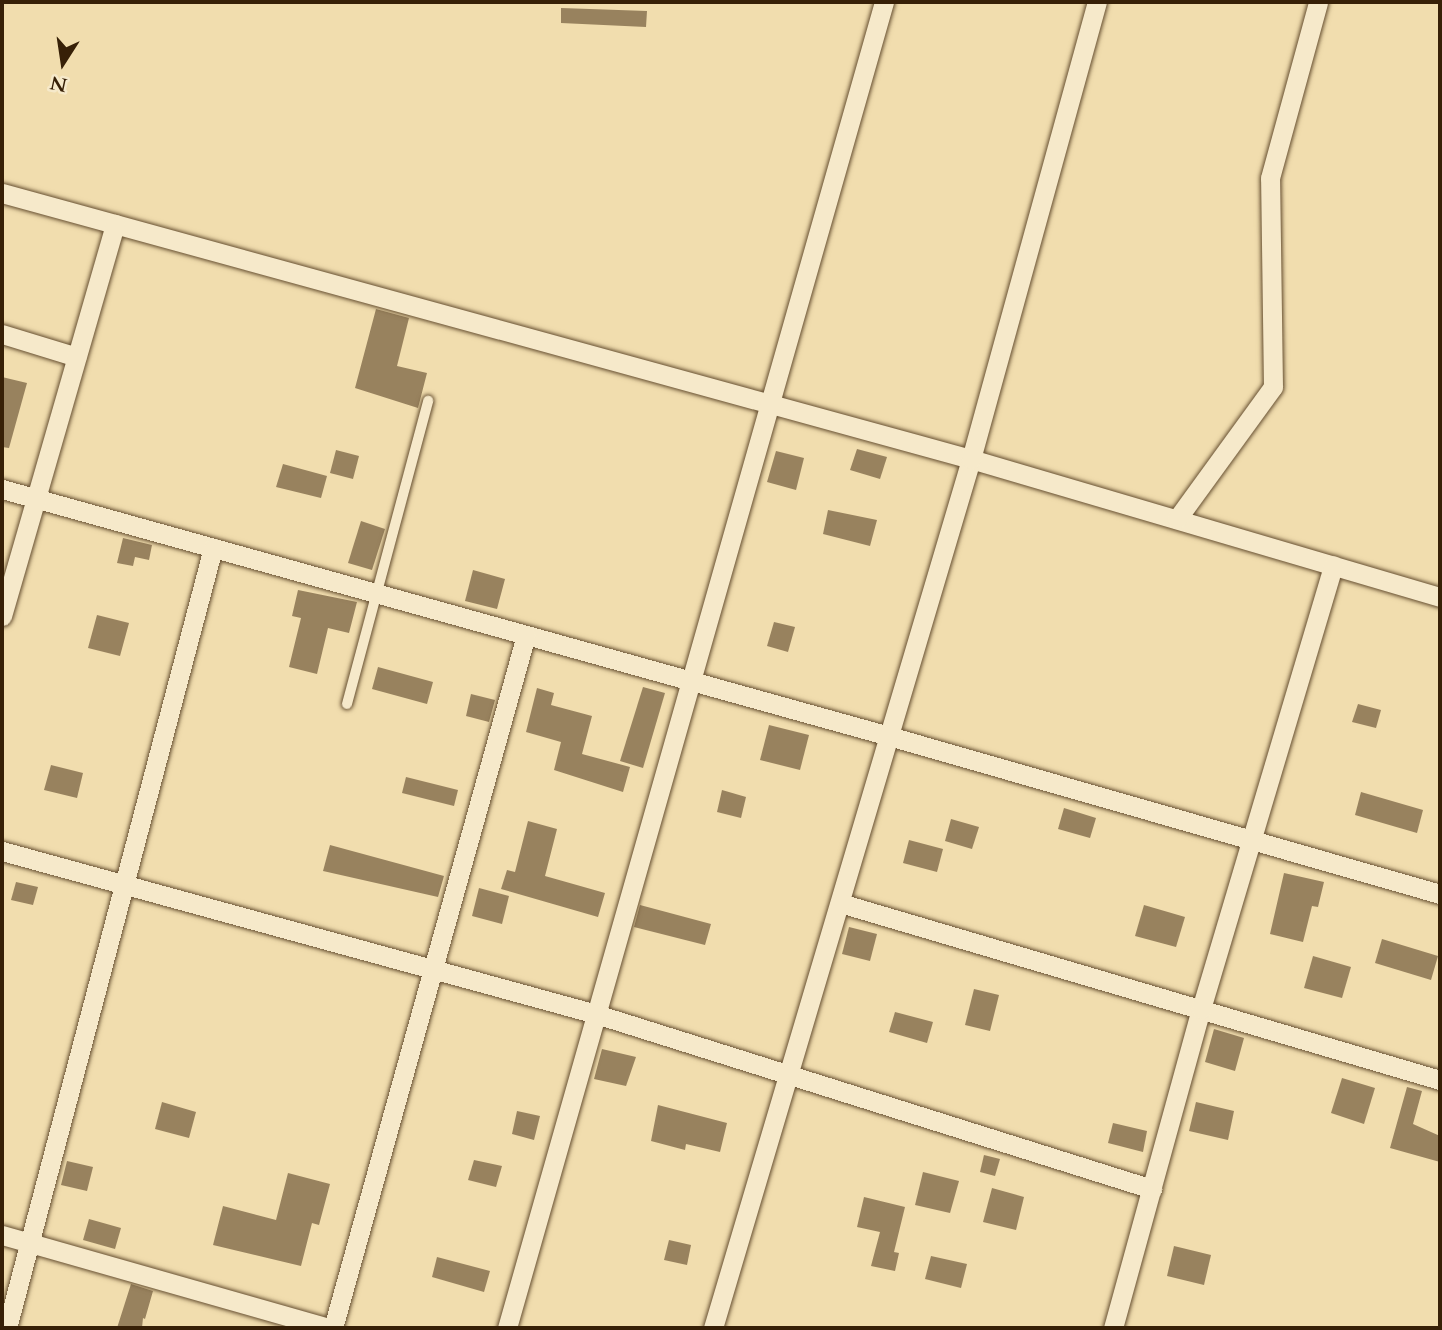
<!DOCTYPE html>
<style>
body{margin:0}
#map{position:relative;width:1442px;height:1330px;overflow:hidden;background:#f1ddae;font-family:Cardo,serif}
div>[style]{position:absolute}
.building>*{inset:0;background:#98825e}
.roads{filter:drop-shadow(0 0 2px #664f31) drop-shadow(0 0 2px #664f31)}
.lane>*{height:10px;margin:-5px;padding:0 5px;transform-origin:5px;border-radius:5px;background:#f6e9ca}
.street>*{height:19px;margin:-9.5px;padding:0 9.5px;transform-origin:9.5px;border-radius:9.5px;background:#f6e9ca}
span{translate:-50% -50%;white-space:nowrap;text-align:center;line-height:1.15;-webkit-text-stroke:5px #f6e9ca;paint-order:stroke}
.frame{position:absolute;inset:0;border:4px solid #372007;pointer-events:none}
.north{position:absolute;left:28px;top:28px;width:70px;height:70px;-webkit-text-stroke:5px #f6e9ca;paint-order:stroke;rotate:192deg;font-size:19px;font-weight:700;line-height:28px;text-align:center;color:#372007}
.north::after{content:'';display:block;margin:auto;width:24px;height:32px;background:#372007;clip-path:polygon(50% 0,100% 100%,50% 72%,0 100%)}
</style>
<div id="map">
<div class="building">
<i style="clip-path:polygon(561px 8px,647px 11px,646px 27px,561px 23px)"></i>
<i style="clip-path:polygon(376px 309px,409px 318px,397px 366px,427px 373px,418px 408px,355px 388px)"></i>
<i style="clip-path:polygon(2px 377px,27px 383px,9px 448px,2px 447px)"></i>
<i style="clip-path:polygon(857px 449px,887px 457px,880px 479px,850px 470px)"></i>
<i style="clip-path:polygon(336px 450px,359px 456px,353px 479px,330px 473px)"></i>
<i style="clip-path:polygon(776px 451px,804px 458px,796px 490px,767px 482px)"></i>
<i style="clip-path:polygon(283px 464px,327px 476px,321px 498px,276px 487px)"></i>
<i style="clip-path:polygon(828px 510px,877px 520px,870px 546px,823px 534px)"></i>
<i style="clip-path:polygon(361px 521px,385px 529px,372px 570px,348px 563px)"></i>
<i style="clip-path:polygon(123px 538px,152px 545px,149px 560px,135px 557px,133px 566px,117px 563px)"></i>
<i style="clip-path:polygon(473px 570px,505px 579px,497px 609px,465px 601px)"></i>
<i style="clip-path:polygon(298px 590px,357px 602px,349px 633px,328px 628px,317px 674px,289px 667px,301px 618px,292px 616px)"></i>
<i style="clip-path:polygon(97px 615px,129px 623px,120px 656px,88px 648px)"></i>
<i style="clip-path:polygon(774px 622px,795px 627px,788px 652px,767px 646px)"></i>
<i style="clip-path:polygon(378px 667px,433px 682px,427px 704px,372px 689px)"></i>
<i style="clip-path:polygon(643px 687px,665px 693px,643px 768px,620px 761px)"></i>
<i style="clip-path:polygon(537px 688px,554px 693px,551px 705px,592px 716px,582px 754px,630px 767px,623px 792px,554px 770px,561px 742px,526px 732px)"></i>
<i style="clip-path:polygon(471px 694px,495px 700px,489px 722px,466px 716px)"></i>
<i style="clip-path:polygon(1358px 704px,1381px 710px,1376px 728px,1352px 722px)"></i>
<i style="clip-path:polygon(769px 725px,809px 735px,800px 770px,760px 760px)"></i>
<i style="clip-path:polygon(51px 765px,83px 773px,77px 798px,44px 790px)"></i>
<i style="clip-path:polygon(406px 777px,458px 790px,454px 806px,402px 793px)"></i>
<i style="clip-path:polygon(722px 790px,746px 797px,741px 818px,717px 812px)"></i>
<i style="clip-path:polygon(1361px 792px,1423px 810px,1417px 833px,1355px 815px)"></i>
<i style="clip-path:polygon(1064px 808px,1096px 818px,1090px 838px,1058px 829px)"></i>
<i style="clip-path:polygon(951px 819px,979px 827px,972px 849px,945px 841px)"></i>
<i style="clip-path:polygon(528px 821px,557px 829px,545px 876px,605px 893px,598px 917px,501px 889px,507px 870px,515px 872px)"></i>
<i style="clip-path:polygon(909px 840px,943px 849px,937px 872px,903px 863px)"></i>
<i style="clip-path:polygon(330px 845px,444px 876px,438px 897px,323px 871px)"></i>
<i style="clip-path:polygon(1284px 873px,1324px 882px,1318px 907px,1312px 906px,1303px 942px,1270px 934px)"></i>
<i style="clip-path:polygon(16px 882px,38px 887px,33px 905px,11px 900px)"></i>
<i style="clip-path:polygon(479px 888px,509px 896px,502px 924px,472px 916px)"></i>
<i style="clip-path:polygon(640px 905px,711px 924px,705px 945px,634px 927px)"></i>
<i style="clip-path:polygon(1144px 905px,1185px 917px,1176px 947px,1135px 936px)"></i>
<i style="clip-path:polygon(849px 927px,877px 934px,870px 961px,842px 954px)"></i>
<i style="clip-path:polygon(1382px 939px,1438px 956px,1431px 980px,1375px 963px)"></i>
<i style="clip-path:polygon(1313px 956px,1351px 967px,1342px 998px,1304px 988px)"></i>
<i style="clip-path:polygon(974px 989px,999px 995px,990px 1031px,965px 1025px)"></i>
<i style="clip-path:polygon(895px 1012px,933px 1022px,927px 1043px,889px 1032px)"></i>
<i style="clip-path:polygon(1214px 1029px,1244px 1038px,1235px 1071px,1205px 1062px)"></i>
<i style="clip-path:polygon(602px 1049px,636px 1057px,626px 1086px,594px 1079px)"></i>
<i style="clip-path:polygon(1342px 1078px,1375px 1088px,1364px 1124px,1331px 1113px)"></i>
<i style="clip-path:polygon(1407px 1087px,1422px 1091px,1413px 1124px,1440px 1136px,1440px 1162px,1390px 1148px)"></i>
<i style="clip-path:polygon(162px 1102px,196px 1112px,189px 1138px,155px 1129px)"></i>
<i style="clip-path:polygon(1196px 1102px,1234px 1111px,1228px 1140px,1189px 1131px)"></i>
<i style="clip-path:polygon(658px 1105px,727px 1123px,720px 1152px,686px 1144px,685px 1150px,651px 1141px)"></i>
<i style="clip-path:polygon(517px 1111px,540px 1116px,534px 1140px,512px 1134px)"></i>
<i style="clip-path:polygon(1113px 1123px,1147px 1131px,1143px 1152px,1108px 1143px)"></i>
<i style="clip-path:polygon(984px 1155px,1000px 1159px,995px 1176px,980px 1172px)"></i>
<i style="clip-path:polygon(474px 1160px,502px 1166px,496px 1187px,468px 1180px)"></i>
<i style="clip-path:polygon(67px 1161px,93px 1167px,87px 1191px,61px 1185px)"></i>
<i style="clip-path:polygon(923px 1172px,959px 1181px,950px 1213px,915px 1205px)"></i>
<i style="clip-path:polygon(288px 1173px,330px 1184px,319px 1225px,312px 1223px,301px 1266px,213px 1245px,223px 1206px,276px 1220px)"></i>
<i style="clip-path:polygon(992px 1188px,1024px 1197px,1016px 1230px,983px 1222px)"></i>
<i style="clip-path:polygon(864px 1197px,905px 1207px,894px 1252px,899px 1253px,895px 1271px,871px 1266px,880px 1232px,857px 1227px)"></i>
<i style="clip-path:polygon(89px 1219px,121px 1228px,115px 1249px,83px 1240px)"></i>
<i style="clip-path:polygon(669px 1240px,691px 1245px,687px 1265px,664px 1260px)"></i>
<i style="clip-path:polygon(1174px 1246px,1211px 1255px,1204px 1285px,1167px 1276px)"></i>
<i style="clip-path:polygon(931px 1256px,967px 1264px,961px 1288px,925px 1279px)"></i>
<i style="clip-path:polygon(437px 1257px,490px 1271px,484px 1292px,432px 1277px)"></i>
<i style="clip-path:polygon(131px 1284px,153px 1291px,145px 1319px,143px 1318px,142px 1328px,117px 1328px)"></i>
</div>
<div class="roads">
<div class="lane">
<i style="left:347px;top:704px;width:314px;rotate:-75deg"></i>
</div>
<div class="street">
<i style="left:2px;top:193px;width:1005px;rotate:15.35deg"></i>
<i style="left:971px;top:459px;width:489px;rotate:16.4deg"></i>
<i style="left:2px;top:334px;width:78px;rotate:17deg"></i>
<i style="left:2px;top:489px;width:921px;rotate:15.56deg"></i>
<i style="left:889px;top:736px;width:573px;rotate:16deg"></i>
<i style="left:1177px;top:519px;width:163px;rotate:-54deg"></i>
<i style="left:1273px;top:387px;width:209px;rotate:-90.8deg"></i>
<i style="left:1270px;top:178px;width:182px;rotate:-74.7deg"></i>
<i style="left:2px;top:616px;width:408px;rotate:-73.9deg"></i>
<i style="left:2px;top:851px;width:616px;rotate:15.34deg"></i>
<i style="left:596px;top:1014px;width:583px;rotate:17.47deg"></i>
<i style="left:840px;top:903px;width:626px;rotate:16.44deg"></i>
<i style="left:2px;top:1235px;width:339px;rotate:15.9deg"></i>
<i style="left:7px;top:1328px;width:807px;rotate:-75.21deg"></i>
<i style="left:333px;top:1328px;width:719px;rotate:-74.44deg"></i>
<i style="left:507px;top:1328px;width:1379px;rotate:-74.13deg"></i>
<i style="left:713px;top:1328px;width:906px;rotate:-73.46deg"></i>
<i style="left:971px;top:459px;width:474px;rotate:-74.6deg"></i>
<i style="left:1113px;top:1328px;width:331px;rotate:-74.6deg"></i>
<i style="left:1201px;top:1009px;width:463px;rotate:-73.4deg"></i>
</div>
</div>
<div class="frame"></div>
<div class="north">N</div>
</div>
